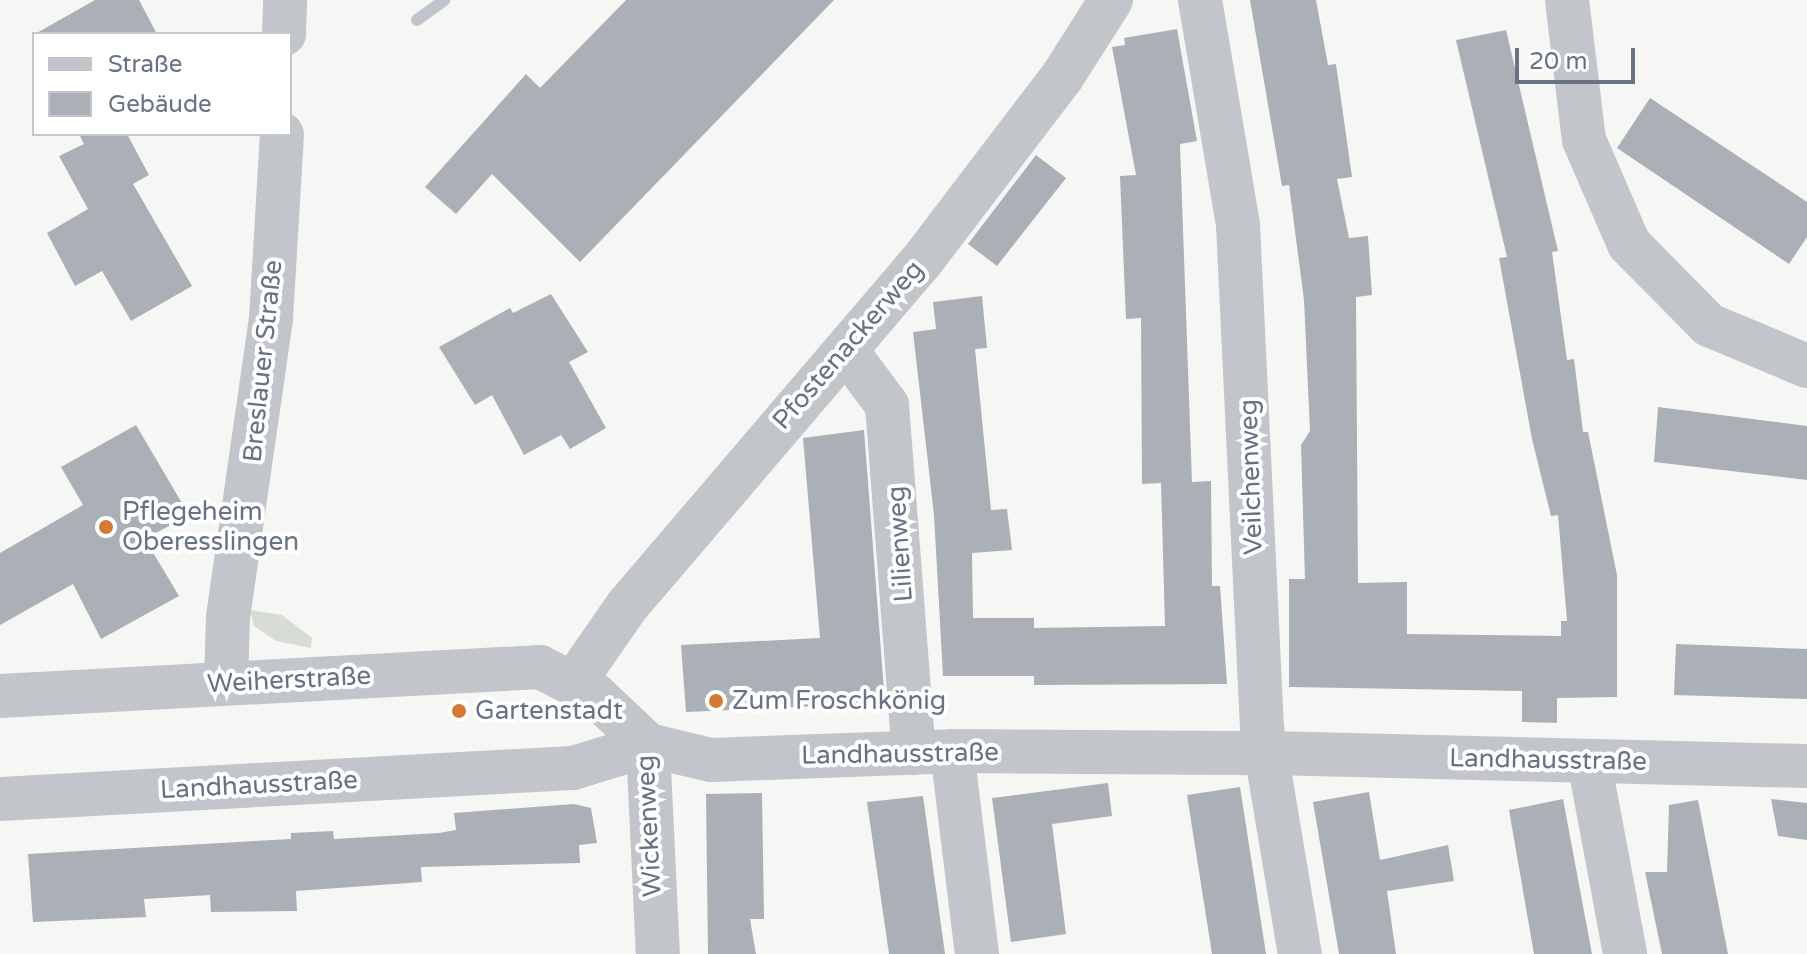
<!DOCTYPE html>
<meta charset="utf-8">
<style>
body{margin:0}
#map{position:relative;width:1807px;height:954px;overflow:hidden;background:#f6f7f4;font-family:"Varela Round",sans-serif}
div>[style]{position:absolute}
.green>*{inset:0;background:#d7ddd5}
.stream>*{height:12px;margin:-6px;padding:0 6px;transform-origin:6px;border-radius:6px;background:#bfc5cb}
.building>*{inset:0;background:#abb0b7}
.minor>*{height:44px;margin:-22px;padding:0 22px;transform-origin:22px;border-radius:22px;background:#c2c5c9}
.dots>*{width:22px;height:22px;translate:-50% -50%;box-sizing:border-box;border:4px solid #fff;border-radius:50%}
span{translate:-50% -50%;white-space:nowrap;text-align:center;line-height:1.15;-webkit-text-stroke:8px #fff;paint-order:stroke}
.street-label{font-size:26px;color:#687282}
.poi-label{font-size:26px;color:#687282}
.left{translate:0 -50%;text-align:left}
.legend{position:absolute;left:32px;top:32px;width:260px;height:104px;box-sizing:border-box;background:#fff;border:2px solid #c3c7cd;margin:0;padding:10px 14px;list-style:none;font-size:24px;color:#687282}
.legend li{display:flex;align-items:center;gap:16px;height:40px}
.legend b{width:40px;border:2px solid #c3c7cd}
.scale{position:absolute;left:1515px;top:48px;width:120px;height:36px;box-sizing:border-box;border:4px solid #687282;border-top:0;padding-left:10px;font-size:24px;line-height:28px;white-space:nowrap;color:#687282;-webkit-text-stroke:6px #fff;paint-order:stroke}
</style>
<div id="map">
<div class="green">
<i style="clip-path:polygon(250px 610px,282px 615px,312px 638px,311px 648px,276px 641px,254px 626px)"></i>
</div>
<div class="stream">
<i style="left:417px;top:20px;width:34px;rotate:-36deg"></i>
</div>
<div class="building">
<i style="clip-path:polygon(95px 0,139px 0,157px 34px,35px 34px)"></i>
<i style="clip-path:polygon(626px 0,834px 0,580px 262px,492px 174px,456px 214px,425px 187px,526px 74px,540px 88px)"></i>
<i style="clip-path:polygon(1250px 0,1316px 0,1328px 65px,1336px 64px,1352px 177px,1337px 179px,1349px 238px,1368px 236px,1372px 295px,1356px 297px,1358px 583px,1407px 582px,1407px 634px,1561px 636px,1561px 621px,1567px 621px,1558px 515px,1551px 516px,1532px 439px,1499px 258px,1507px 257px,1456px 40px,1506px 30px,1558px 251px,1552px 252px,1567px 360px,1574px 359px,1583px 432px,1588px 432px,1617px 575px,1617px 697px,1557px 698px,1557px 723px,1522px 722px,1522px 691px,1289px 687px,1289px 579px,1305px 579px,1301px 445px,1310px 431px,1304px 300px,1289px 185px,1282px 186px)"></i>
<i style="clip-path:polygon(1177px 29px,1197px 141px,1180px 144px,1192px 482px,1211px 481px,1212px 586px,1220px 586px,1227px 684px,1034px 685px,1034px 676px,943px 676px,934px 515px,913px 332px,936px 329px,933px 302px,982px 296px,987px 348px,975px 349px,991px 510px,1007px 509px,1012px 550px,972px 553px,973px 618px,1034px 618px,1034px 628px,1165px 626px,1161px 483px,1142px 484px,1141px 318px,1126px 319px,1120px 176px,1136px 175px,1112px 47px,1125px 45px,1124px 38px)"></i>
<i style="clip-path:polygon(1650px 98px,1807px 202px,1807px 237px,1789px 264px,1617px 148px)"></i>
<i style="clip-path:polygon(79px 134px,127px 134px,149px 175px,133px 184px,192px 286px,131px 321px,102px 271px,75px 286px,47px 233px,88px 209px,59px 156px,84px 144px)"></i>
<i style="clip-path:polygon(1036px 155px,1066px 178px,997px 266px,968px 244px)"></i>
<i style="clip-path:polygon(551px 294px,588px 352px,569px 362px,606px 428px,570px 449px,561px 435px,524px 455px,492px 395px,475px 405px,439px 347px,510px 308px,513px 313px)"></i>
<i style="clip-path:polygon(1658px 407px,1807px 426px,1807px 480px,1654px 462px)"></i>
<i style="clip-path:polygon(136px 425px,189px 515px,145px 539px,179px 596px,101px 639px,73px 584px,0 625px,0 553px,83px 505px,61px 467px)"></i>
<i style="clip-path:polygon(864px 430px,885px 703px,686px 712px,681px 645px,820px 638px,803px 438px)"></i>
<i style="clip-path:polygon(1676px 644px,1807px 649px,1807px 699px,1674px 695px)"></i>
<i style="clip-path:polygon(1108px 783px,1112px 816px,1052px 824px,1066px 934px,1011px 942px,992px 798px)"></i>
<i style="clip-path:polygon(1240px 787px,1266px 954px,1212px 954px,1187px 795px)"></i>
<i style="clip-path:polygon(1369px 792px,1380px 860px,1448px 845px,1454px 881px,1387px 891px,1396px 954px,1339px 954px,1313px 802px)"></i>
<i style="clip-path:polygon(762px 793px,764px 919px,750px 919px,756px 954px,708px 954px,706px 794px)"></i>
<i style="clip-path:polygon(923px 796px,945px 954px,889px 954px,867px 802px)"></i>
<i style="clip-path:polygon(1563px 799px,1592px 954px,1534px 954px,1509px 810px)"></i>
<i style="clip-path:polygon(1771px 799px,1807px 803px,1807px 840px,1778px 836px)"></i>
<i style="clip-path:polygon(1698px 800px,1728px 954px,1662px 954px,1645px 872px,1667px 872px,1669px 805px)"></i>
<i style="clip-path:polygon(574px 804px,591px 808px,597px 843px,579px 845px,580px 863px,421px 867px,422px 882px,296px 891px,297px 911px,211px 912px,210px 895px,144px 899px,146px 917px,33px 922px,28px 854px,291px 839px,291px 833px,333px 831px,334px 839px,439px 833px,456px 830px,454px 813px)"></i>
</div>
<div class="minor">
<i style="left:1200px;top:0;width:228px;rotate:80.4deg"></i>
<i style="left:1238px;top:225px;width:504px;rotate:87.27deg"></i>
<i style="left:1262px;top:728px;width:229px;rotate:80.5deg"></i>
<i style="left:1567px;top:0;width:141px;rotate:83.1deg"></i>
<i style="left:1584px;top:140px;width:113px;rotate:66.6deg"></i>
<i style="left:1629px;top:244px;width:114px;rotate:45.4deg"></i>
<i style="left:1709px;top:325px;width:106px;rotate:22.7deg"></i>
<i style="left:284px;top:34px;width:34px;rotate:-88deg"></i>
<i style="left:846px;top:350px;width:69px;rotate:53.3deg"></i>
<i style="left:887px;top:405px;width:349px;rotate:85.6deg"></i>
<i style="left:575px;top:681px;width:91px;rotate:-55.3deg"></i>
<i style="left:627px;top:606px;width:453px;rotate:-49.5deg"></i>
<i style="left:921px;top:262px;width:233px;rotate:-52.7deg"></i>
<i style="left:1062px;top:77px;width:91px;rotate:-57.5deg"></i>
<i style="left:226px;top:683px;width:66px;rotate:-88.3deg"></i>
<i style="left:228px;top:617px;width:301px;rotate:-81.8deg"></i>
<i style="left:271px;top:319px;width:185px;rotate:-86.6deg"></i>
<i style="left:0;top:696px;width:541px;rotate:-3.07deg"></i>
<i style="left:540px;top:667px;width:62px;rotate:27deg"></i>
<i style="left:595px;top:695px;width:73px;rotate:43.3deg"></i>
<i style="left:648px;top:745px;width:65px;rotate:13.4deg"></i>
<i style="left:711px;top:760px;width:241px;rotate:-2.1deg"></i>
<i style="left:952px;top:751px;width:314px;rotate:0.4deg"></i>
<i style="left:1266px;top:753px;width:541px;rotate:1.38deg"></i>
<i style="left:648px;top:745px;width:209px;rotate:87.3deg"></i>
<i style="left:952px;top:751px;width:205px;rotate:83deg"></i>
<i style="left:1589px;top:761px;width:196px;rotate:79.4deg"></i>
<i style="left:0;top:799px;width:574px;rotate:-3.1deg"></i>
<i style="left:573px;top:768px;width:78px;rotate:-17deg"></i>
</div>
<div class="dots">
<i style="left:106px;top:527px;background:#d47a36"></i>
<i style="left:716px;top:701px;background:#d47a36"></i>
<i style="left:459px;top:711px;background:#d47a36"></i>
</div>
<div class="street-label">
<span style="left:848px;top:345px;rotate:-49deg">Pfostenackerweg</span>
<span style="left:263px;top:361px;rotate:-84deg">Breslauer Straße</span>
<span style="left:1251px;top:477px;rotate:-92deg">Veilchenweg</span>
<span style="left:900px;top:544px;rotate:-94deg">Lilienweg</span>
<span style="left:289px;top:680px;rotate:-3deg">Weiherstraße</span>
<span style="left:900px;top:754px;rotate:-1deg">Landhausstraße</span>
<span style="left:1548px;top:760px;rotate:1deg">Landhausstraße</span>
<span style="left:259px;top:785px;rotate:-3deg">Landhausstraße</span>
<span style="left:649px;top:826px;rotate:-93deg">Wickenweg</span>
</div>
<div class="poi-label">
<span class="left" style="left:122px;top:527px">Pflegeheim<br>Oberesslingen</span>
<span class="left" style="left:732px;top:701px">Zum Froschkönig</span>
<span class="left" style="left:475px;top:711px">Gartenstadt</span>
</div>
<ul class="legend">
<li><b style="height:10px;background:#c2c5c9"></b>Straße</li>
<li><b style="height:22px;background:#abb0b7"></b>Gebäude</li>
</ul>
<div class="scale">20 m</div>
</div>
